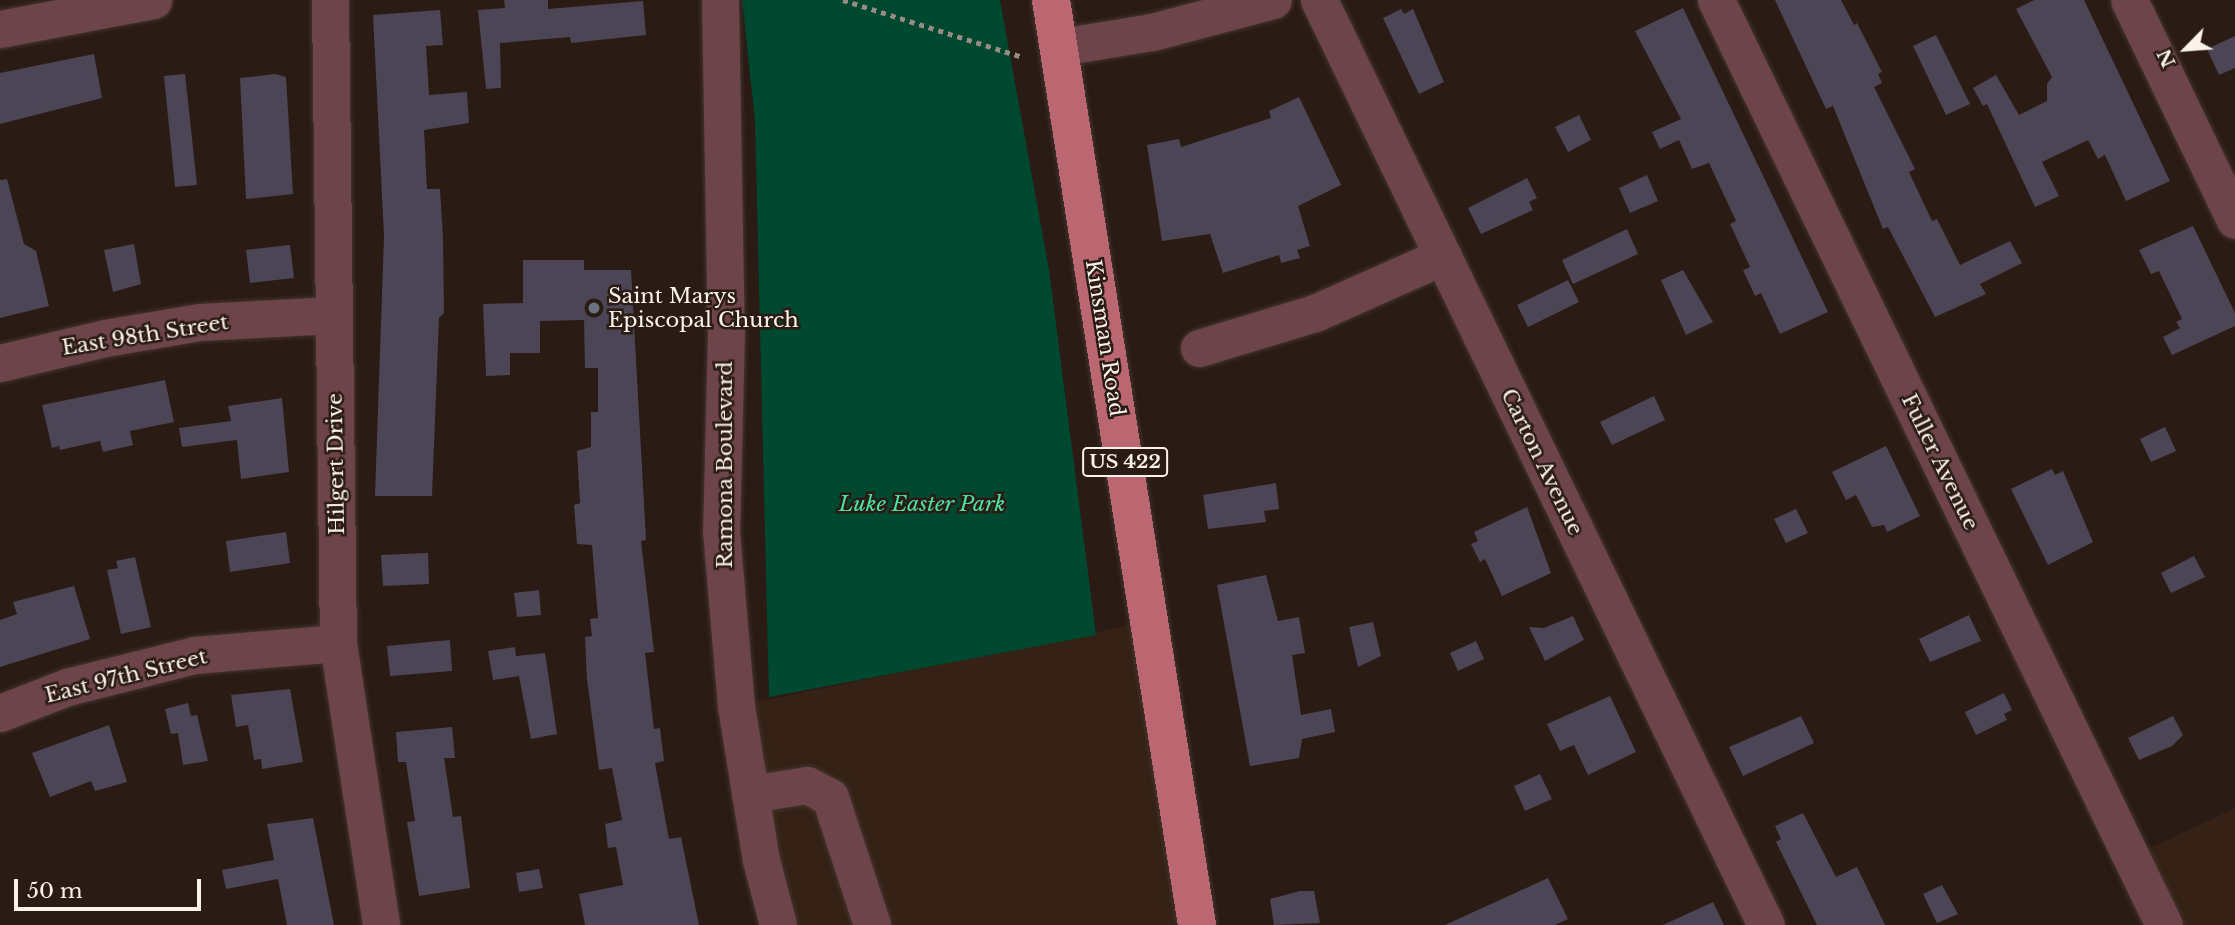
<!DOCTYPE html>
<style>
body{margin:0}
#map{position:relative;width:2235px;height:925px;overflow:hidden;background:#2a1b14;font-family:"Libre Baskerville",serif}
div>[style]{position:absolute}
.built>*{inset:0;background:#352115}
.green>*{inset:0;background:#004930}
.building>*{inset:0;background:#4c4555}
.path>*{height:4.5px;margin-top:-2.25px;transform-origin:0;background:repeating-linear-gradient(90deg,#978b84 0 5px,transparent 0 10px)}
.roads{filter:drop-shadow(0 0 2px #43352e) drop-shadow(0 0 2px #43352e)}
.minor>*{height:37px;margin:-18.5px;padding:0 18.5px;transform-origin:18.5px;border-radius:18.5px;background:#6d4449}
.major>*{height:38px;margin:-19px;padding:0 19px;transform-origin:19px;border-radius:19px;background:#ba6772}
.dots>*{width:19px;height:19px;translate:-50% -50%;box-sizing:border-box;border:4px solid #2a1b14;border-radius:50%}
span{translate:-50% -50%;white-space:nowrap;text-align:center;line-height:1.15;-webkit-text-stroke:5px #2a1b14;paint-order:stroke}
.shield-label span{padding:2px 5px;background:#2a1b14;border:2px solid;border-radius:5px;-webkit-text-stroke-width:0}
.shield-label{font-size:19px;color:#fcf2ec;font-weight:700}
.poi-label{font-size:21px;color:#fcf2ec}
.left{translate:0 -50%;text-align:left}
.street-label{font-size:21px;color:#fcf2ec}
.park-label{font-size:21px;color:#4ae2a5;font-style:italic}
.north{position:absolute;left:2151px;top:14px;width:70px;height:70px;-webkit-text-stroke:5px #2a1b14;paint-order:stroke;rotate:245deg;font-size:19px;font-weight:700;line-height:28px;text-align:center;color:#fcf2ec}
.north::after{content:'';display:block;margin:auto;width:24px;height:32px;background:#fcf2ec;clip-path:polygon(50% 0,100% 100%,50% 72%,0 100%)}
.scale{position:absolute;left:14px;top:879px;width:187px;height:32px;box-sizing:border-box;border:4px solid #fcf2ec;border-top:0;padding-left:9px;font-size:21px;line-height:24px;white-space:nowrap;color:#fcf2ec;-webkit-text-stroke:5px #2a1b14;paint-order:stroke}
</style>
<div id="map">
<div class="built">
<i style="clip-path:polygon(1150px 621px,1197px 925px,778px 925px,736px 706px)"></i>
<i style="clip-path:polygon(2235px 808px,2235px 925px,2164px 925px,2131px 857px)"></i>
</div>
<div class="green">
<i style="clip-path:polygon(742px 0,1000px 0,1049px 270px,1096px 635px,769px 697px,755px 121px)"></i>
</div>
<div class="building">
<i style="clip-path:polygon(504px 0,548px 0,548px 9px,643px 1px,646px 35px,571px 43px,570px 37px,500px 43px,501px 88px,486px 89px,478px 10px,505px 8px)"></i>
<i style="clip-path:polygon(1775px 0,1841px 0,1854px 25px,1857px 23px,1882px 72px,1878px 74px,1882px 83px,1874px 87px,1915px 169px,1909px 172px,1932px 221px,1937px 219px,1960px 265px,2010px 241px,2022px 263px,1980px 284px,1986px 294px,1935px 317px,1888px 227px,1883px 229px,1833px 106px,1826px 109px)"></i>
<i style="clip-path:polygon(2034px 0,2084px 0,2170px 181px,2126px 201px,2105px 155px,2098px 159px,2088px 140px,2042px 162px,2059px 196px,2035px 207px,1987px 104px,1983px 106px,1973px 88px,1996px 75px,2019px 115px,2047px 101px,2047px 84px,2052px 77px,2016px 9px)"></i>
<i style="clip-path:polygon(1683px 8px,1828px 312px,1780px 334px,1761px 293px,1755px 296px,1743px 270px,1750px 267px,1730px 224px,1736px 221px,1709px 163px,1692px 169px,1679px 140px,1660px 149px,1652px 132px,1681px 119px,1635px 31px)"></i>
<i style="clip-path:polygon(1401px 9px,1404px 14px,1413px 9px,1444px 82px,1419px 94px,1383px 18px)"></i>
<i style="clip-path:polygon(440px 10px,443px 45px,426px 46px,429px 95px,467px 92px,469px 123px,424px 130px,427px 189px,440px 189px,443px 238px,444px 313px,439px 318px,432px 496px,375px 496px,384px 236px,373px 15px)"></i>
<i style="clip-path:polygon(1936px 35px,1970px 104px,1946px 115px,1913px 46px)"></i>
<i style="clip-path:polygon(2235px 36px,2235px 68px,2219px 75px,2207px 49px)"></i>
<i style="clip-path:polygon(94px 54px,102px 98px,0 124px,0 73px)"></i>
<i style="clip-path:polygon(185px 74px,197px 185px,175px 187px,164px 76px)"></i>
<i style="clip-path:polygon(275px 74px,286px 77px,293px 194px,246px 199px,240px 78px)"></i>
<i style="clip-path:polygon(1299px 97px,1341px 185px,1298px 206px,1310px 246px,1297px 250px,1300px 258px,1281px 263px,1279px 255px,1223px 273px,1210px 234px,1162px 241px,1147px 145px,1179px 139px,1181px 147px,1271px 118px,1269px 111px)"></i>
<i style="clip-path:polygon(1579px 115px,1591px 140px,1568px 152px,1555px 127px)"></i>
<i style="clip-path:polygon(1647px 175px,1658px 201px,1630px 213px,1619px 188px)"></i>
<i style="clip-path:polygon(1527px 178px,1537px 198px,1529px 202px,1533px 210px,1481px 234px,1468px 208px)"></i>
<i style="clip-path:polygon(7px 179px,24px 244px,36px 251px,49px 306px,0 318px,0 180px)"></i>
<i style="clip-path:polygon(2193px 226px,2235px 313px,2235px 326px,2172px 355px,2163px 337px,2180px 328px,2176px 322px,2182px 319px,2159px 271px,2151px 274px,2139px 250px)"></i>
<i style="clip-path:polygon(1627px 229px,1638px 254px,1573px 284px,1562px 260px)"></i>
<i style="clip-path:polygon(134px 244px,141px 284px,113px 292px,104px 250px)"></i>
<i style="clip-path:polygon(290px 245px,294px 278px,250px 283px,246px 250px)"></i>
<i style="clip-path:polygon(523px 260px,584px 260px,584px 270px,631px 270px,646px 540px,641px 541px,654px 652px,645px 653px,654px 729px,660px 728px,664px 761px,655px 763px,669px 839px,681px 837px,699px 925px,585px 925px,579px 894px,623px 885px,616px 847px,608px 848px,605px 824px,622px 820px,612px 768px,599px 770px,587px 679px,585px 637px,592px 636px,590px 619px,598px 618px,592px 545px,577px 544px,574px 505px,580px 503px,577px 451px,591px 447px,591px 412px,598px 412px,598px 368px,585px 368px,584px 320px,540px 321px,540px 353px,510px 353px,510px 375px,486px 376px,483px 304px,523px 303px)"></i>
<i style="clip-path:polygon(1683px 270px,1713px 322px,1686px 335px,1661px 280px)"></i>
<i style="clip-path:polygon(1568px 280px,1579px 302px,1528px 327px,1517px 305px)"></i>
<i style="clip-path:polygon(165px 380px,174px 422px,130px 431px,133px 445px,103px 452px,100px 441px,60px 450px,59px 446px,52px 448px,42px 405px)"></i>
<i style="clip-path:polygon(1654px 396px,1665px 420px,1612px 445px,1600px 422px)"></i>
<i style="clip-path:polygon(282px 398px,289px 472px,241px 479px,237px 440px,182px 447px,179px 428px,231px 421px,228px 406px)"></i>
<i style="clip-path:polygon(2165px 427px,2176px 451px,2151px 462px,2140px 439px)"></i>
<i style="clip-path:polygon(1886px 446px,1920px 516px,1887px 532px,1884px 525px,1872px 527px,1856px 495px,1846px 500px,1832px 472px)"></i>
<i style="clip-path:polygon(2052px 469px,2055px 475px,2063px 471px,2093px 542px,2048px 565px,2011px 489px)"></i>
<i style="clip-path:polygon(1276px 483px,1279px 509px,1264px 511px,1266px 522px,1208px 529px,1203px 495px)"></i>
<i style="clip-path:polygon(1527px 507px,1551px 573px,1502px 596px,1485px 559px,1480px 562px,1471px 544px,1478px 541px,1474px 532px)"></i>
<i style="clip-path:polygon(1796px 509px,1808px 533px,1786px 543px,1774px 519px)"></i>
<i style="clip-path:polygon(286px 532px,290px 563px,230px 572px,226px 541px)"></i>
<i style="clip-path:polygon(428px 553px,429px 584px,383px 586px,381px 555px)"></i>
<i style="clip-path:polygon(2194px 556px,2205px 577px,2171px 593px,2161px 573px)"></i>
<i style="clip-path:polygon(135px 557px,151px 627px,121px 634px,107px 570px,118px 568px,116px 561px)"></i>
<i style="clip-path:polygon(1266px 575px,1278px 621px,1299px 617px,1305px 653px,1292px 655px,1301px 715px,1331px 709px,1335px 732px,1302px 739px,1299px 758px,1250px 766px,1217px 585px)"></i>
<i style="clip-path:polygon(74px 586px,90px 639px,0 667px,0 620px,17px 614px,13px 602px)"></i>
<i style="clip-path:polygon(539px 590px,541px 615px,517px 617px,514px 593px)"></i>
<i style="clip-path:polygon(1969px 615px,1981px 641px,1930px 662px,1919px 639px)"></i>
<i style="clip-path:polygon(1573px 616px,1584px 640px,1545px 661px,1529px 627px,1544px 628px)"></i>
<i style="clip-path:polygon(1373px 622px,1381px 656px,1358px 667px,1349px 627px)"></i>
<i style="clip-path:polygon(450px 640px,452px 671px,390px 676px,387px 646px)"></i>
<i style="clip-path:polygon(1476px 641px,1484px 659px,1458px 671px,1450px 653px)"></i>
<i style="clip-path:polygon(515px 647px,516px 656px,545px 653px,557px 734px,531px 739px,519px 676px,493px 680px,488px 651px)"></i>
<i style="clip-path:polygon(290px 689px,303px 762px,262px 769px,261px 759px,254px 760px,248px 725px,236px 727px,231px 695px)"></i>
<i style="clip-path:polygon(2004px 693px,2012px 710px,2004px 714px,2007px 720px,1976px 735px,1965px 712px)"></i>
<i style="clip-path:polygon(1610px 696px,1636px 752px,1588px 775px,1574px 745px,1560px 751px,1547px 724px)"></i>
<i style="clip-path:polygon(188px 703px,191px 716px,197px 715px,208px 761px,183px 765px,178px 733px,171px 734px,165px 709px)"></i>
<i style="clip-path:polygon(1801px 716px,1814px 743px,1743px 776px,1729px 747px)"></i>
<i style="clip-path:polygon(2173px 716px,2183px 735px,2172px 746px,2139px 760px,2128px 738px)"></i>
<i style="clip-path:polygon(109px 725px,127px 782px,95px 791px,91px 781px,50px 797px,32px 753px)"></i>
<i style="clip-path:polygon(452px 727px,455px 758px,444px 758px,453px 817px,461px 816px,470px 888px,419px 896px,407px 822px,415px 821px,406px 762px,398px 762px,396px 732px)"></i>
<i style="clip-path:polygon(1540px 774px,1552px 799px,1525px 811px,1514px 786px)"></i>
<i style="clip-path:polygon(1803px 813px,1836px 877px,1857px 867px,1885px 925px,1817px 925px,1776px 842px,1781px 839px,1775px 826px)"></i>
<i style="clip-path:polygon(313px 818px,334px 925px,287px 925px,278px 879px,226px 889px,222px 870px,274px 860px,267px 824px)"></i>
<i style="clip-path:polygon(539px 869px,543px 888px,519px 892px,516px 873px)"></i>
<i style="clip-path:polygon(1548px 878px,1568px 919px,1555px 925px,1445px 925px)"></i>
<i style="clip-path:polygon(1942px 885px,1958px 914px,1937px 923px,1923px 894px)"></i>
<i style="clip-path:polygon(1300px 891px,1314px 891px,1320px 923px,1274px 925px,1270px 899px)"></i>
<i style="clip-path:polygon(1713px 902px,1724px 925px,1663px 925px)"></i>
</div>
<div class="path">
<i style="left:843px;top:0;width:189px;rotate:17.6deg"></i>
</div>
<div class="roads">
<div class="minor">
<i style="left:330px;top:0;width:643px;rotate:89.29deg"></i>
<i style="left:338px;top:643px;width:285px;rotate:81.3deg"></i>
<i style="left:720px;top:0;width:332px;rotate:89deg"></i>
<i style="left:726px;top:332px;width:199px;rotate:91.4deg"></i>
<i style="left:721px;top:531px;width:176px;rotate:85.1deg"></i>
<i style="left:736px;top:706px;width:156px;rotate:80.8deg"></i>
<i style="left:761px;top:860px;width:67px;rotate:75.3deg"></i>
<i style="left:1319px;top:0;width:1027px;rotate:64.21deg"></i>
<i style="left:1716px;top:0;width:1028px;rotate:64.16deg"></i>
<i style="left:2129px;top:0;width:244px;rotate:64.3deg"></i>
<i style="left:0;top:29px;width:156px;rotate:-10.7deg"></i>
<i style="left:1060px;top:47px;width:93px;rotate:-9.3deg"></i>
<i style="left:1152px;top:32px;width:125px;rotate:-14.8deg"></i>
<i style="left:1199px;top:348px;width:121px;rotate:-16.8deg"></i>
<i style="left:1315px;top:313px;width:140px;rotate:-24deg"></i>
<i style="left:0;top:363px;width:108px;rotate:-13.4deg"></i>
<i style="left:105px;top:338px;width:96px;rotate:-9.6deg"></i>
<i style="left:200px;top:322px;width:134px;rotate:-3deg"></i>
<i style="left:0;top:713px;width:72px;rotate:-21.2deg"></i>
<i style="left:67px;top:687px;width:131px;rotate:-14.1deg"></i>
<i style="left:194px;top:655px;width:144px;rotate:-4.8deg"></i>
<i style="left:750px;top:794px;width:58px;rotate:-9deg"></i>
<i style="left:807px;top:785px;width:26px;rotate:28deg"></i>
<i style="left:830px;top:797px;width:135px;rotate:71.8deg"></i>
</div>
<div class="major">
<i style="left:1051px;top:0;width:936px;rotate:81.03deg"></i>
</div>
</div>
<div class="dots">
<i style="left:594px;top:308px;background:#6b7280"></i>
</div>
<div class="shield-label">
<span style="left:1125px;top:462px">US 422</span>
</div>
<div class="poi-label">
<span class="left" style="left:608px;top:308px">Saint Marys<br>Episcopal Church</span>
</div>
<div class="street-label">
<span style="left:145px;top:335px;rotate:-9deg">East 98th Street</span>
<span style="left:1105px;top:338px;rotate:81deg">Kinsman Road</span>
<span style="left:1542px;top:462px;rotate:64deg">Carton Avenue</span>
<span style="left:1940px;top:462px;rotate:64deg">Fuller Avenue</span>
<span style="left:336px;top:464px;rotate:-91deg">Hilgert Drive</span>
<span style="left:725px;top:465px;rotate:-90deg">Ramona Boulevard</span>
<span style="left:126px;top:676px;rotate:-14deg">East 97th Street</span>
</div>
<div class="park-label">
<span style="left:922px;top:504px">Luke Easter Park</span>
</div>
<div class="north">N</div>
<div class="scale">50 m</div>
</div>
